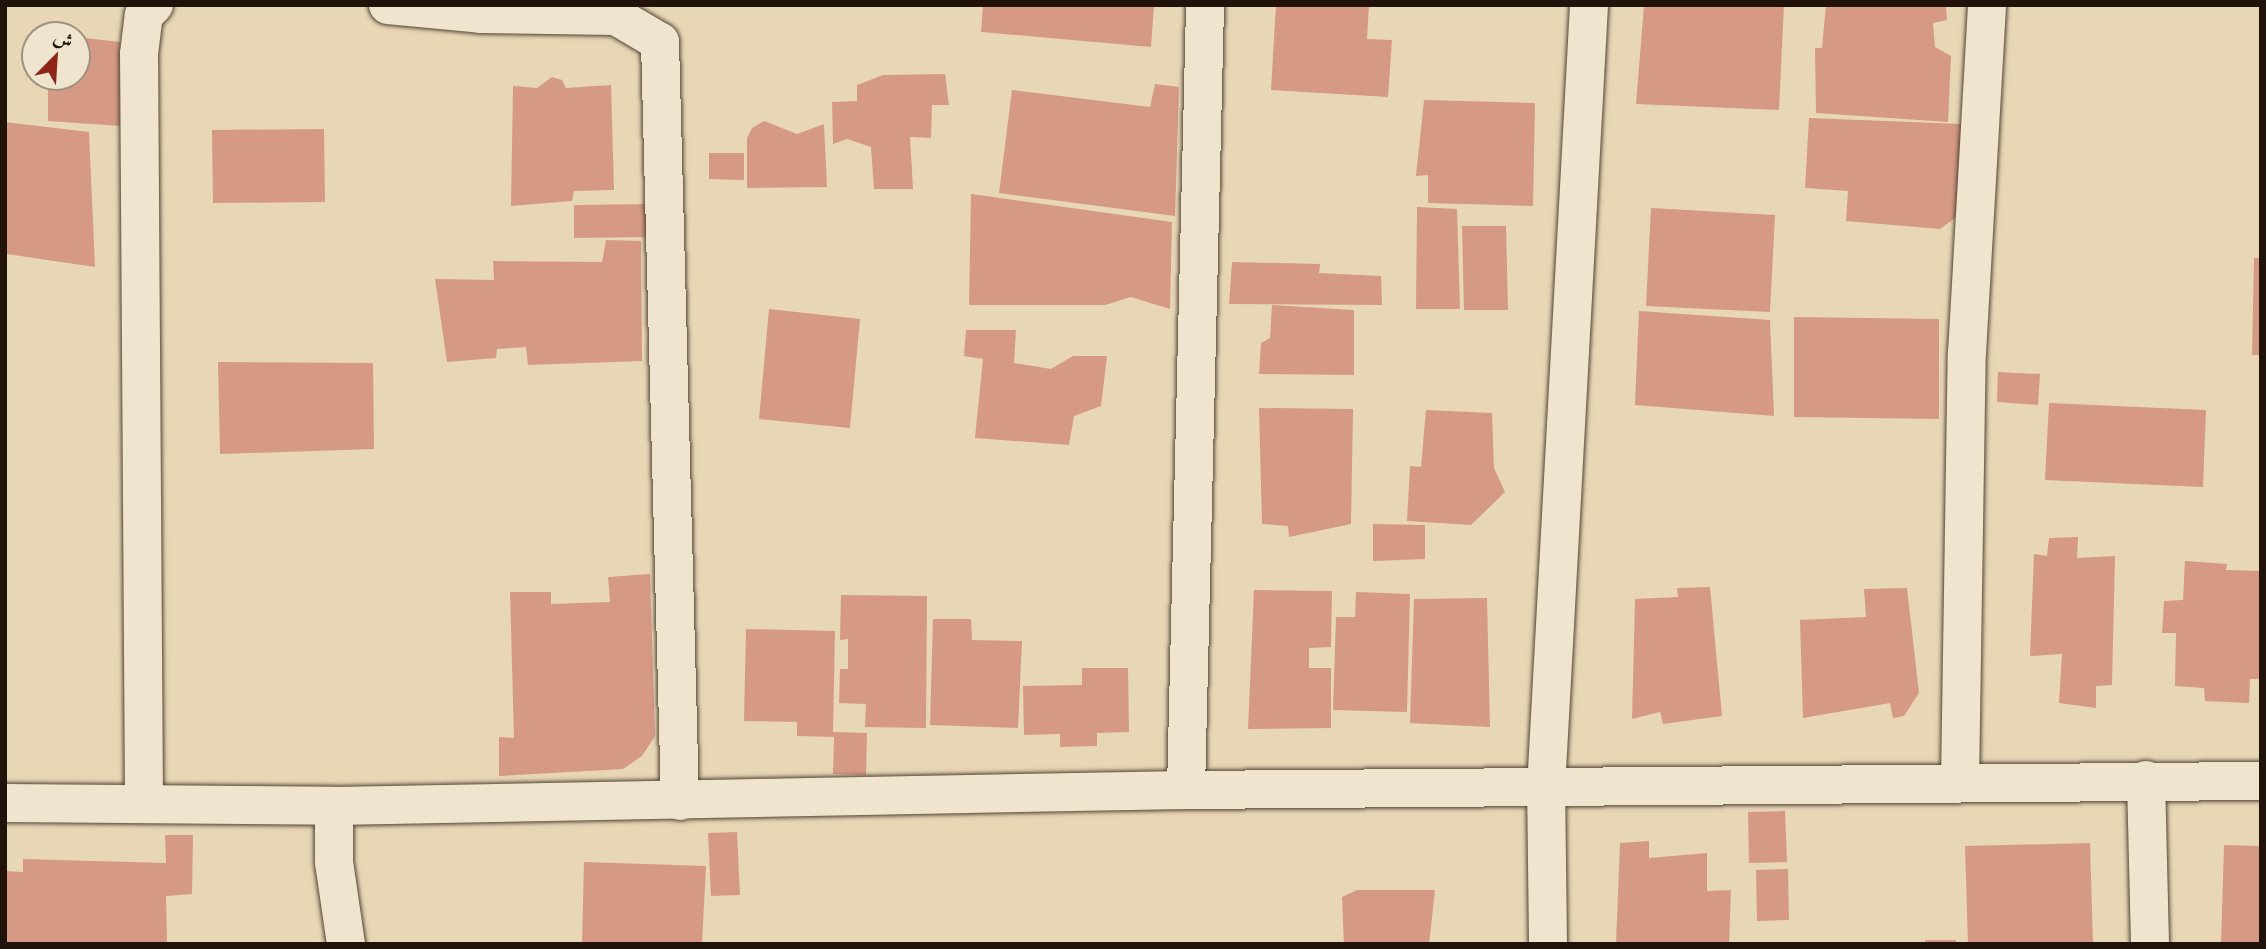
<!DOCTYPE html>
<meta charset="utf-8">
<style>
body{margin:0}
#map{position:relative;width:2266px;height:949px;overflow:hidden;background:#e7d7b5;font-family:"Gentium Book Plus",Amiri,serif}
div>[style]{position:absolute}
.building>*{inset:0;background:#d69984}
.roads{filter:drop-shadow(0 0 2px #524434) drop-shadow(0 0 2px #524434)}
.street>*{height:38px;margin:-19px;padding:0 19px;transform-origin:19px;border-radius:19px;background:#efe5cf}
span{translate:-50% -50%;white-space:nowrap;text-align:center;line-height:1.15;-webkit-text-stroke:5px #efe5cf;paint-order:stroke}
.frame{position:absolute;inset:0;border:7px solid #211309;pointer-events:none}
.north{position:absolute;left:21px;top:21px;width:70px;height:70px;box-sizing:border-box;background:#efe5cf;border:2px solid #9d9180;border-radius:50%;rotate:24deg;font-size:19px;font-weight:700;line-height:28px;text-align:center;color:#211309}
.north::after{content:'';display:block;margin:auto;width:24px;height:32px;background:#8f2418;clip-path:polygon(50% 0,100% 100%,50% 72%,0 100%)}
</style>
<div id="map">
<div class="building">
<i style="clip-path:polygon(983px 5px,1154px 5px,1151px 47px,981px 32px)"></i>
<i style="clip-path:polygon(1276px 5px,1369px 5px,1367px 39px,1392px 40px,1388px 97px,1271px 90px)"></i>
<i style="clip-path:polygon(1644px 5px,1784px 5px,1779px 110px,1636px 104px)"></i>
<i style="clip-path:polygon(1826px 5px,1946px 5px,1947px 20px,1933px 23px,1935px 47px,1951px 56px,1948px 122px,1816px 113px,1815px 48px,1822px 48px)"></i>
<i style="clip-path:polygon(77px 37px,120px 42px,121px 126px,48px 121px,48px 77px,77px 77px)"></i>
<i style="clip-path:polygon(945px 74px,949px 105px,932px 105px,931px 138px,910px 137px,913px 189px,874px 189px,871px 147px,847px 139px,833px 144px,832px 102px,857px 101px,857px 85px,883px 75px)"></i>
<i style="clip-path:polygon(552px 77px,562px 80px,566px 88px,611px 85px,614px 190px,574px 191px,572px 201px,511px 206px,513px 86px,537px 88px)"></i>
<i style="clip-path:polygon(1155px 84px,1179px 87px,1175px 216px,999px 193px,1012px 90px,1150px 107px)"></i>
<i style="clip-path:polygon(1424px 100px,1535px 103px,1533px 206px,1428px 203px,1428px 175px,1416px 176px)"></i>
<i style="clip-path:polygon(1809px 118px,1962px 124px,1959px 215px,1940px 229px,1846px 221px,1848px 191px,1805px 188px)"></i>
<i style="clip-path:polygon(764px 121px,797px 134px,824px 124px,827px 187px,747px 188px,747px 138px,752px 128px)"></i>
<i style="clip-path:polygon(5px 122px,89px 132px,95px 267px,7px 254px)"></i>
<i style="clip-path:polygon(324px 129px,325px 202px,213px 203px,212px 130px)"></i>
<i style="clip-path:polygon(709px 153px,744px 153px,744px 180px,709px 179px)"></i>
<i style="clip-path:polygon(971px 194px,1172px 222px,1170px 309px,1131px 297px,1105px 305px,969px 305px)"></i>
<i style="clip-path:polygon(651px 204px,651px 237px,574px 238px,574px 205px)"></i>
<i style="clip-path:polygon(1417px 207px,1457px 209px,1460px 309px,1416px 309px)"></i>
<i style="clip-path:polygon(1651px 208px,1775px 215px,1770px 312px,1646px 306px)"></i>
<i style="clip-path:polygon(1462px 226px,1506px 226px,1508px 310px,1464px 310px)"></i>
<i style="clip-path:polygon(606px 240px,641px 241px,642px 361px,528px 365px,526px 347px,497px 349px,496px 358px,447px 362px,435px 279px,494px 280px,493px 261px,602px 262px)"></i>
<i style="clip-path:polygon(2254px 258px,2261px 258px,2261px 355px,2252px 355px)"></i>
<i style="clip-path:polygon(1232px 262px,1320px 264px,1319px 273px,1381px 276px,1382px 305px,1229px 304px)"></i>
<i style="clip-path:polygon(1272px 305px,1354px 310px,1354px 375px,1259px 374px,1261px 343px,1270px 338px)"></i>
<i style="clip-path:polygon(769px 309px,860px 319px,850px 428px,759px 419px)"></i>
<i style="clip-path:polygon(1639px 311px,1770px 320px,1774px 416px,1635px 405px)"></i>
<i style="clip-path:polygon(1794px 317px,1939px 319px,1939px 419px,1794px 417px)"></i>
<i style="clip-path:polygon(966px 330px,1016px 330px,1014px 363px,1051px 369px,1073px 356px,1107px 356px,1101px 406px,1074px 416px,1069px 445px,975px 438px,983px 359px,964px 356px)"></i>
<i style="clip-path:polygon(218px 362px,373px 363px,374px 449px,220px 454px)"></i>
<i style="clip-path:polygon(1998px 372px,2040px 374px,2038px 405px,1997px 402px)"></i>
<i style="clip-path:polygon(2049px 403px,2206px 410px,2203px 487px,2045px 480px)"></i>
<i style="clip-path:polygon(1259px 408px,1353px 409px,1351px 524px,1289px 537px,1288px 526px,1262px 524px)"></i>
<i style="clip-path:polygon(1426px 410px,1492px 413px,1494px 468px,1505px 492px,1471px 525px,1407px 521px,1410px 466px,1421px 467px)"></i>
<i style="clip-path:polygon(1373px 524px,1425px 525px,1425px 559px,1373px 561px)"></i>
<i style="clip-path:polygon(2078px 537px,2077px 558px,2115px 556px,2112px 685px,2096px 686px,2096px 708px,2059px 703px,2062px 654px,2030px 656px,2034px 554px,2047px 556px,2049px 538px)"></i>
<i style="clip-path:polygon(2185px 561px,2227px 564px,2226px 570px,2261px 571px,2261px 679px,2250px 679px,2249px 703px,2205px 701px,2204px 688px,2175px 686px,2176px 633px,2162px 633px,2164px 601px,2183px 600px)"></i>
<i style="clip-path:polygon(650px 574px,655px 736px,642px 756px,623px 769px,499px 776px,499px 737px,514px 738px,510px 592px,551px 592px,551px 604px,610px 602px,608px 577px)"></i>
<i style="clip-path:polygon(1710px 587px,1722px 716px,1663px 724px,1660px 712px,1632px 719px,1635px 599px,1678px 597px,1677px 588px)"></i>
<i style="clip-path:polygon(1907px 588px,1919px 693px,1904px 716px,1893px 718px,1890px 703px,1803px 718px,1800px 620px,1866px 617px,1864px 589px)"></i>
<i style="clip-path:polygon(1254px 590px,1332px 591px,1331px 647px,1309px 648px,1309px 668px,1331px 668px,1331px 728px,1248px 729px)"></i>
<i style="clip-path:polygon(1356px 592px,1410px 594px,1407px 712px,1333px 710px,1336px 617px,1355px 617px)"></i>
<i style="clip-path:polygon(841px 595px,927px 596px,926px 728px,865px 727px,866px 704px,839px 703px,840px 669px,848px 669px,848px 639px,840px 640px)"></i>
<i style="clip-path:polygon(1487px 598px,1490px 727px,1410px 723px,1414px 599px)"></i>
<i style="clip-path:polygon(933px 619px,971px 619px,972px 640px,1022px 641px,1018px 728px,930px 725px)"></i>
<i style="clip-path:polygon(746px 629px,835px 631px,833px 732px,867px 733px,866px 775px,833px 774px,834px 737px,797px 736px,797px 722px,744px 721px)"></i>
<i style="clip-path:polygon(1082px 668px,1128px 668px,1129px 732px,1097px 733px,1097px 746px,1060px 747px,1060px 734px,1024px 735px,1023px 686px,1082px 685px)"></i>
<i style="clip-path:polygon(1785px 811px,1787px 862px,1749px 863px,1748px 812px)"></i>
<i style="clip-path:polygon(737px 832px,740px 895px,711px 896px,708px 833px)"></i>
<i style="clip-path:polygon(165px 835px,193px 835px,192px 894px,166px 896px,167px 944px,5px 944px,5px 871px,23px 872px,23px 859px,166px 863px)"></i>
<i style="clip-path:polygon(1649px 841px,1649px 858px,1707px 853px,1707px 891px,1731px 890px,1729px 944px,1616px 944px,1620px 843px)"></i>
<i style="clip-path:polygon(2090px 843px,2093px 944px,1968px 944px,1965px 846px)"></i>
<i style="clip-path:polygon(2224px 845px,2261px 846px,2261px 944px,2221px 944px)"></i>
<i style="clip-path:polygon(584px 862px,706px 866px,702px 944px,582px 944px)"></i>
<i style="clip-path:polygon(1788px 869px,1789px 920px,1757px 921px,1756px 870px)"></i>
<i style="clip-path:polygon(1357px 890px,1435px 890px,1429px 944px,1344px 944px,1342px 897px)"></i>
<i style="clip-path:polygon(1925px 940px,1956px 940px,1956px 944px,1925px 944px)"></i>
</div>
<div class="roads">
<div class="street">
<i style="left:388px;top:5px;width:93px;rotate:5.5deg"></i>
<i style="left:481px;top:14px;width:135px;rotate:0.8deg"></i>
<i style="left:616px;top:16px;width:51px;rotate:30.6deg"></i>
<i style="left:660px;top:42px;width:759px;rotate:88.49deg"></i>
<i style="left:2146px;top:780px;width:164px;rotate:88.6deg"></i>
<i style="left:1960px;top:782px;width:429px;rotate:-89.1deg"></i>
<i style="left:1967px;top:353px;width:349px;rotate:-86.7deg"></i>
<i style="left:1186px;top:790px;width:785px;rotate:-88.61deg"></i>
<i style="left:144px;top:801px;width:747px;rotate:-90.38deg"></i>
<i style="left:139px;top:54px;width:39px;rotate:-83deg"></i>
<i style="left:144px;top:15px;width:14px;rotate:-45deg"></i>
<i style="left:5px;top:803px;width:329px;rotate:0.5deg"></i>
<i style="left:334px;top:806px;width:852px;rotate:-1.08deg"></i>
<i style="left:1186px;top:790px;width:1075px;rotate:-0.48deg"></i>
<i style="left:334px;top:806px;width:56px;rotate:90deg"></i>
<i style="left:334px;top:862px;width:83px;rotate:81.7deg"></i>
<i style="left:1548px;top:944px;width:155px;rotate:-90.7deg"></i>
<i style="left:1546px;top:789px;width:785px;rotate:-86.86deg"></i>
</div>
</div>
<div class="frame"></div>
<div class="north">ش</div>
</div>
